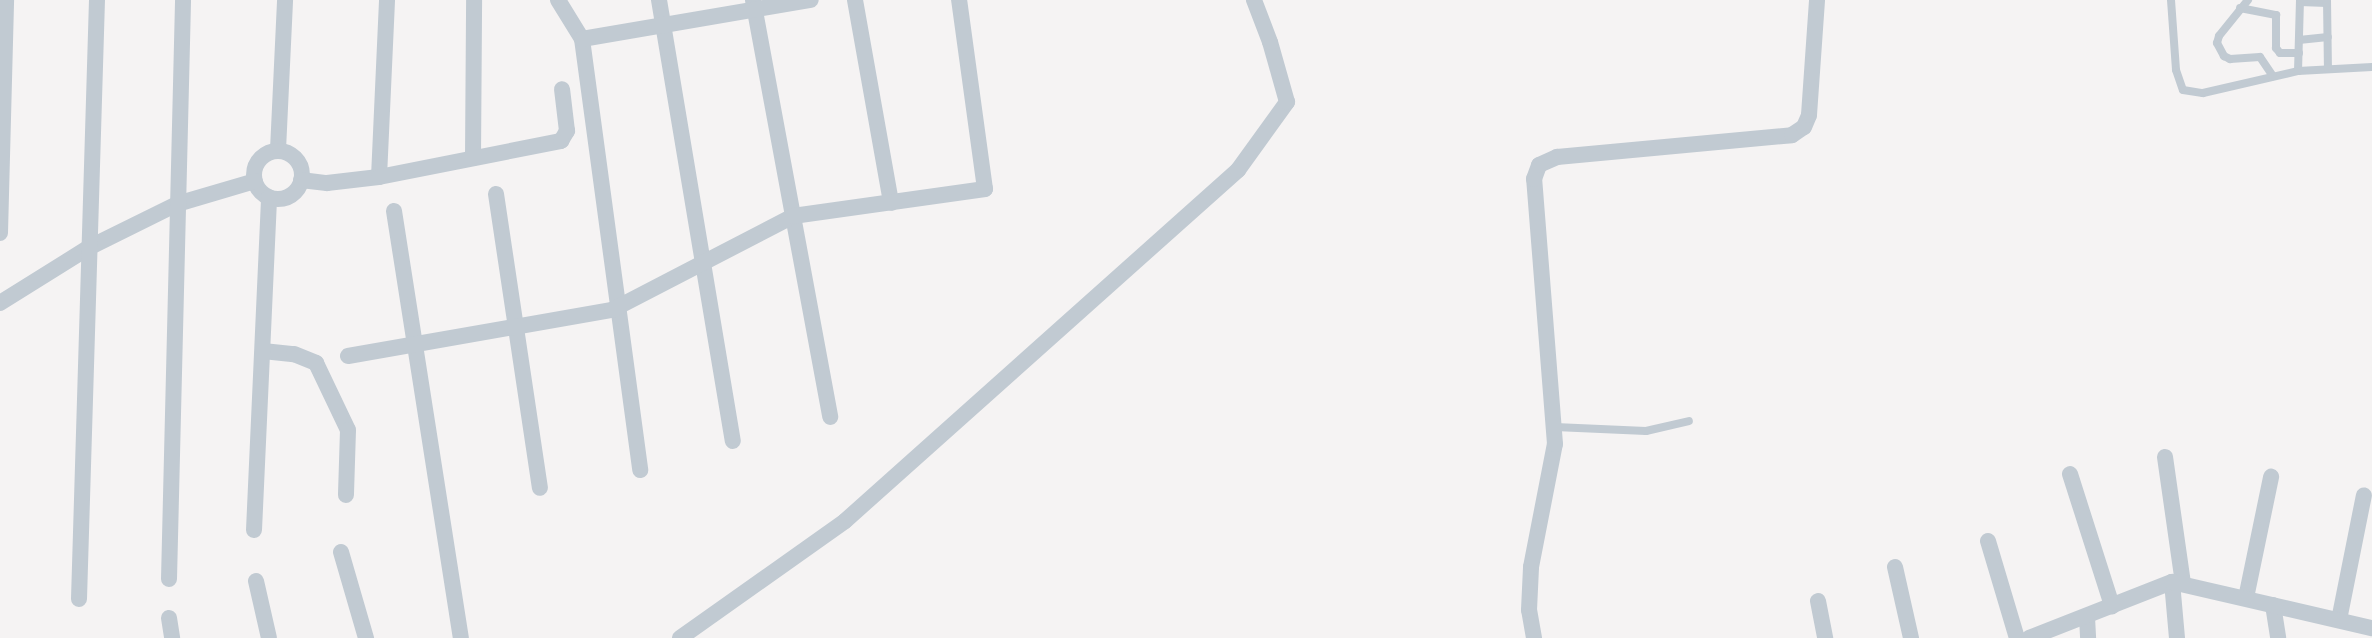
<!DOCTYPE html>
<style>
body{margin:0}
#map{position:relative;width:2372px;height:638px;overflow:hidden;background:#f5f3f3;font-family:"Space Grotesk",sans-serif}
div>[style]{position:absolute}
.service>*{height:8px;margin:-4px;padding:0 4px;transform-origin:4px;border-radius:4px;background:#c1cad2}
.minor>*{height:16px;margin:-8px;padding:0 8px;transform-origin:8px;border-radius:8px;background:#c1cad2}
.minor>.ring{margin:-8px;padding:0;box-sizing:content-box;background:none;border:16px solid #c1cad2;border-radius:50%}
span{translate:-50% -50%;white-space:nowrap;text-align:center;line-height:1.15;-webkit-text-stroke:7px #fff;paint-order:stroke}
</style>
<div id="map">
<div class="service">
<i style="left:2171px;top:0;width:70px;rotate:85.9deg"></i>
<i style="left:2176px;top:70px;width:21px;rotate:71deg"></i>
<i style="left:2183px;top:90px;width:20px;rotate:9deg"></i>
<i style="left:2203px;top:93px;width:98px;rotate:-13deg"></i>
<i style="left:2248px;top:0;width:46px;rotate:128.9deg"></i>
<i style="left:2219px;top:36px;width:7px;rotate:106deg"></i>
<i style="left:2217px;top:43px;width:15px;rotate:62deg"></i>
<i style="left:2224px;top:56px;width:7px;rotate:27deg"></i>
<i style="left:2230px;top:59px;width:30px;rotate:-4deg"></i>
<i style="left:2260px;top:57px;width:23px;rotate:56deg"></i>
<i style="left:2300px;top:0;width:71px;rotate:91.6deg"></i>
<i style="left:2298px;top:71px;width:74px;rotate:-3.1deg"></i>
<i style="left:2327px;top:0;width:69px;rotate:89.2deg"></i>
<i style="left:2300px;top:2px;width:27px;rotate:2deg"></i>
<i style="left:2240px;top:8px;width:37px;rotate:11deg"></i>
<i style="left:2276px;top:15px;width:33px;rotate:90deg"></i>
<i style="left:2276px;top:48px;width:6px;rotate:51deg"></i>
<i style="left:2280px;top:53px;width:19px"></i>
<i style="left:2299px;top:40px;width:29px;rotate:-6deg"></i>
<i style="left:1555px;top:427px;width:91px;rotate:2.5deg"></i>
<i style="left:1646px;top:431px;width:44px;rotate:-13.1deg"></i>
</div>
<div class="minor">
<i style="left:558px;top:0;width:46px;rotate:58.4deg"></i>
<i style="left:582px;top:39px;width:435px;rotate:82.3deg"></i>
<i style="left:659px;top:0;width:447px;rotate:80.5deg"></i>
<i style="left:753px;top:0;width:424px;rotate:79.5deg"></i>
<i style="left:855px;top:0;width:206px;rotate:79.9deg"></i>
<i style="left:582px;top:39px;width:232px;rotate:-9.7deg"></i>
<i style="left:278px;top:150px;width:150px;rotate:-87.3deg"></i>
<i class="ring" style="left:254px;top:151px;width:32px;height:32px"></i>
<i style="left:473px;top:158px;width:158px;rotate:-89.6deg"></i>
<i style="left:379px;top:177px;width:177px;rotate:-87.4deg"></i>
<i style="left:301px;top:180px;width:26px;rotate:7deg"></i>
<i style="left:327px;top:183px;width:52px;rotate:-6.6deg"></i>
<i style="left:379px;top:177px;width:186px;rotate:-11.2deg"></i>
<i style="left:561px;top:141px;width:12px;rotate:-59deg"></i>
<i style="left:567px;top:131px;width:42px;rotate:-96.8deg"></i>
<i style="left:496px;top:194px;width:297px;rotate:81.5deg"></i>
<i style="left:394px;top:211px;width:432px;rotate:81.1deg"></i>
<i style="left:0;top:233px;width:233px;rotate:-88.5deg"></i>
<i style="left:0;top:303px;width:104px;rotate:-32deg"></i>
<i style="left:88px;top:248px;width:99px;rotate:-26.3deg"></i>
<i style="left:177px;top:204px;width:81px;rotate:-16.4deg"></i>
<i style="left:263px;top:351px;width:31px;rotate:6deg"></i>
<i style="left:294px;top:354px;width:24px;rotate:22deg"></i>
<i style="left:316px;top:363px;width:74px;rotate:64.5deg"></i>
<i style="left:348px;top:430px;width:65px;rotate:91.8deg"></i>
<i style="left:348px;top:356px;width:268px;rotate:-9.9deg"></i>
<i style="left:612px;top:310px;width:204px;rotate:-27.4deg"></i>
<i style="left:793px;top:216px;width:194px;rotate:-8deg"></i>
<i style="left:985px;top:189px;width:191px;rotate:-97.8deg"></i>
<i style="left:2165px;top:457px;width:128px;rotate:81.9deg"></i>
<i style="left:2070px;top:474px;width:139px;rotate:72.3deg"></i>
<i style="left:254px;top:530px;width:333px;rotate:-87.4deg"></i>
<i style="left:1988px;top:541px;width:101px;rotate:73.4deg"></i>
<i style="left:341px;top:552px;width:90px;rotate:73.8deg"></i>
<i style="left:1895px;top:567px;width:73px;rotate:77.3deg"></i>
<i style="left:169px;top:579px;width:579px;rotate:-88.61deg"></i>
<i style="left:256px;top:581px;width:58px;rotate:77.2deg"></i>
<i style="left:2172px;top:582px;width:56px;rotate:84.9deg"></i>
<i style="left:2246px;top:598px;width:124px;rotate:-78.3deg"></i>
<i style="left:79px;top:599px;width:599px;rotate:-88.28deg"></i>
<i style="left:1818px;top:601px;width:38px;rotate:79deg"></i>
<i style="left:2273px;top:605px;width:33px;rotate:81deg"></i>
<i style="left:2087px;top:617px;width:21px;rotate:87deg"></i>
<i style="left:169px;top:618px;width:20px;rotate:81deg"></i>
<i style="left:2339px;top:620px;width:127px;rotate:-78.7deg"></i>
<i style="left:680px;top:638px;width:202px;rotate:-35.3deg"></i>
<i style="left:845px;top:521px;width:527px;rotate:-41.77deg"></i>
<i style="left:1238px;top:170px;width:84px;rotate:-54.2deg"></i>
<i style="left:1287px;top:102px;width:62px;rotate:-105.8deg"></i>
<i style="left:1270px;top:42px;width:45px;rotate:-110.9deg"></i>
<i style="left:1534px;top:638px;width:28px;rotate:-100deg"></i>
<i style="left:1529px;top:610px;width:43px;rotate:-87.3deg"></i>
<i style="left:1531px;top:567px;width:125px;rotate:-79deg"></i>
<i style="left:1555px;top:444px;width:266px;rotate:-94.5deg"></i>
<i style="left:1534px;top:179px;width:15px;rotate:-70deg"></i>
<i style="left:1539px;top:165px;width:20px;rotate:-24deg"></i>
<i style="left:1557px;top:157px;width:236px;rotate:-5.3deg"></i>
<i style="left:1792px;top:135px;width:14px;rotate:-34deg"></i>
<i style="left:1804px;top:127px;width:13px;rotate:-67deg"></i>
<i style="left:1809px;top:115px;width:115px;rotate:-86deg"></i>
<i style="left:2029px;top:638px;width:154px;rotate:-21.4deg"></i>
<i style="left:2172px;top:582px;width:205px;rotate:13deg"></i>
</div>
</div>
